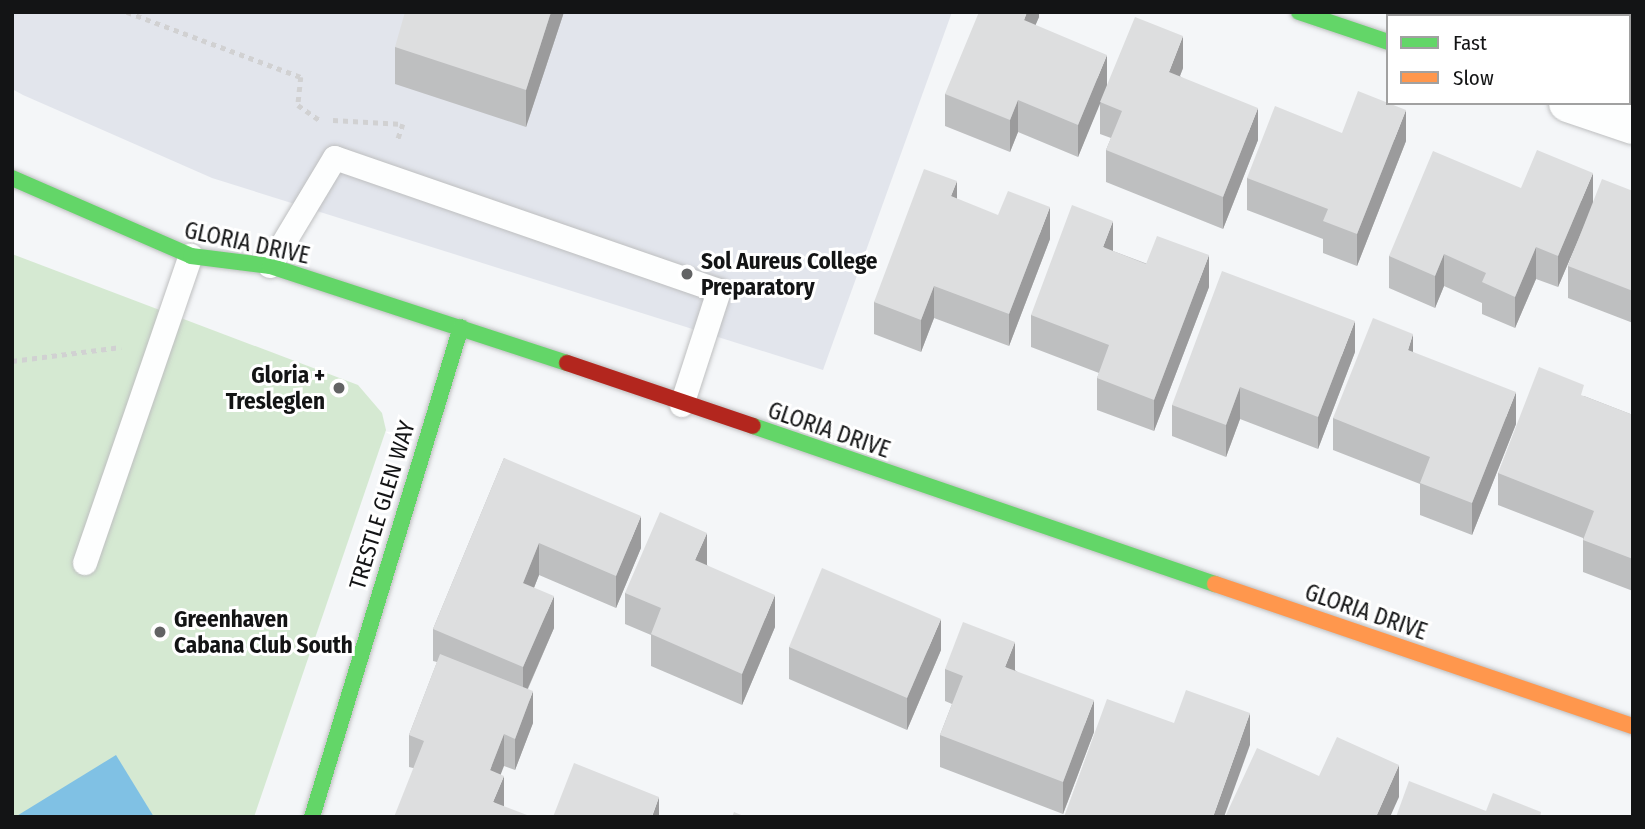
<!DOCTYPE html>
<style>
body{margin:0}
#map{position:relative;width:1645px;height:829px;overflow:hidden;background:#f4f6f8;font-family:"Fira Sans Condensed",sans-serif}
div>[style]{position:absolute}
.built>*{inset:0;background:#e2e5ec}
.green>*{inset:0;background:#d5e9d2}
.water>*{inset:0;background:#80c1e4}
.path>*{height:4.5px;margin-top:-2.25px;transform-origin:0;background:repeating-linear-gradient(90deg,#d1d1d2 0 5px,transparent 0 10px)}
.roads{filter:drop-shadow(0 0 2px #bebfc0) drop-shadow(0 0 2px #bebfc0)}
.lane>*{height:24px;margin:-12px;padding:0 12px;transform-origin:12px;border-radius:12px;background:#fdfefe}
.street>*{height:38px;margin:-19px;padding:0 19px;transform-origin:19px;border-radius:19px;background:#fdfefe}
.fast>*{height:16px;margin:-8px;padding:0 8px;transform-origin:8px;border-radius:8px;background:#63d668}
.slow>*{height:16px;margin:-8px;padding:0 8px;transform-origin:8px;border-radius:8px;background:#ff974d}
.jam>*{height:16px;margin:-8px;padding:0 8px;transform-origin:8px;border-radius:8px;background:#b3261e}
.wall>*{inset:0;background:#bebfc0}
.shaded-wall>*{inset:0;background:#9b9b9c}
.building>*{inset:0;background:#dddedf}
.dots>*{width:19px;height:19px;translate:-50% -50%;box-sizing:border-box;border:4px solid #fff;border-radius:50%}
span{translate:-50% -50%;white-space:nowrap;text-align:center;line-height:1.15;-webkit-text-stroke:6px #fff;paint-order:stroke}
.street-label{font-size:23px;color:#131415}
.poi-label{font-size:23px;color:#131415;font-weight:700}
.left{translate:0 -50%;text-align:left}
.right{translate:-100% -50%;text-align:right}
.frame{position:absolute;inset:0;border:14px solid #131415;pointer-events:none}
.legend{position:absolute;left:1386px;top:14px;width:245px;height:91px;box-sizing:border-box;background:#fff;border:2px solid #a1a1a1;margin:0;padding:9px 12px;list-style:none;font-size:21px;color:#131415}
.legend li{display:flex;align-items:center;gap:14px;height:35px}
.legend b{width:35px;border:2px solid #a1a1a1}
</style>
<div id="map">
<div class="built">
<i style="clip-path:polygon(12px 12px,952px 12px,823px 370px,212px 178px,23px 95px,12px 89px)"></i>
</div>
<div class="green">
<i style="clip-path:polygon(12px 254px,358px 385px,382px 413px,386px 430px,254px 817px,12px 817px)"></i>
</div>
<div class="water">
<i style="clip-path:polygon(116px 755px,154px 817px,15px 817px)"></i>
</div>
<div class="path">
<i style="left:127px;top:12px;width:186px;rotate:20.5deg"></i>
<i style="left:301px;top:77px;width:28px;rotate:96deg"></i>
<i style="left:298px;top:105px;width:29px;rotate:35deg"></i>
<i style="left:333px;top:120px;width:70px;rotate:3.3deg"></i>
<i style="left:403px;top:124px;width:19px;rotate:108deg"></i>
<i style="left:12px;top:361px;width:110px;rotate:-7.3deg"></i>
</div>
<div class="roads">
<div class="lane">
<i style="left:270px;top:266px;width:126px;rotate:-59deg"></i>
<i style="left:335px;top:158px;width:406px;rotate:19.1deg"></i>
<i style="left:719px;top:291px;width:120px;rotate:108deg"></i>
<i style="left:85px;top:563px;width:325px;rotate:-71deg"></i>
</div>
<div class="street">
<i style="left:1568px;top:103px;width:69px;rotate:18.7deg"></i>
</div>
<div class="fast">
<i style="left:1299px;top:12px;width:94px;rotate:18.6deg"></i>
<i style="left:12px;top:178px;width:195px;rotate:23.5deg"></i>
<i style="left:191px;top:256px;width:80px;rotate:7.2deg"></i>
<i style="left:270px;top:266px;width:312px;rotate:18.1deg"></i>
<i style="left:753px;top:426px;width:488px;rotate:18.9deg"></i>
<i style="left:312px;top:817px;width:512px;rotate:-73.09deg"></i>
</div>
<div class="slow">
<i style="left:1215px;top:584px;width:441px;rotate:18.8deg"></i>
</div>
<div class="jam">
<i style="left:567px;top:363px;width:196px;rotate:18.7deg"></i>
</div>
</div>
<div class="wall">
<i style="clip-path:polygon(564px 12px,526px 127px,395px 84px,395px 47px)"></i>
<i style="clip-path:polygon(1039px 12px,1039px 17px,1035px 25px,1107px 86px,1183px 68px,1180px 76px,1258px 140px,1223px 229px,1106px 182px,1106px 150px,1111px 138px,1100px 134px,1100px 102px,1078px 157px,1018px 132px,1010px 152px,945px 126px,945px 94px)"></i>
<i style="clip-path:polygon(1618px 12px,1631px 12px,1629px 16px)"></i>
<i style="clip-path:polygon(1342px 133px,1406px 141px,1357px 266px,1323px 253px,1323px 239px,1247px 210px,1247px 178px)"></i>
<i style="clip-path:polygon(1521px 188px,1593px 203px,1633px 191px,1633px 323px,1568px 298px,1568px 266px,1584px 226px,1558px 287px,1536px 279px,1515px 328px,1482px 314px,1482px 303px,1444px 286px,1435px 308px,1389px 288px,1389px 256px)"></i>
<i style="clip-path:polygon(957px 199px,1050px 239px,1009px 346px,934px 318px,921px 352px,874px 334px,874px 302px)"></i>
<i style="clip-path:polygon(1113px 251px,1209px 287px,1154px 431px,1097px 410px,1097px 378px,1099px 373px,1031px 347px,1031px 315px)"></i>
<i style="clip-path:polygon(1355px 352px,1318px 449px,1240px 419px,1226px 457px,1172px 436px,1172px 405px)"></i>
<i style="clip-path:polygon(1413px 352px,1516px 424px,1472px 535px,1420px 515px,1420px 484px,1333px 450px,1333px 418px)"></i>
<i style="clip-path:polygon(1584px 396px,1633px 415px,1633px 591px,1583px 572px,1583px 538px,1498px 505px,1498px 473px)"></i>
<i style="clip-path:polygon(504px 458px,641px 548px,616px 608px,539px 575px,534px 588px,554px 628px,528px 689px,533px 723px,515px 770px,504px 766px,413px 768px,409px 767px,409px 735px,437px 662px,433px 661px,433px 629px)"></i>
<i style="clip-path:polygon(707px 565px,775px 627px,742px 705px,651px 666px,651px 635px,625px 624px,625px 593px)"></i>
<i style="clip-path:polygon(789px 647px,941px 650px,907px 730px,789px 679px)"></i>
<i style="clip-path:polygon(945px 669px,1015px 670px,1094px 732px,1063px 814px,940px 767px,940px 735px,952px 704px,945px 701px)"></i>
</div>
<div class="shaded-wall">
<i style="clip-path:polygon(551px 12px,564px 12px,526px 127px,526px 90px)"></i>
<i style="clip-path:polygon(1027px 12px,1039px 12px,1039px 17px,1024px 52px,1024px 20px)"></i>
<i style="clip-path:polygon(1183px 36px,1183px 68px,1169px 104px,1169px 72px)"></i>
<i style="clip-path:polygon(1107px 55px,1107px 87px,1078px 157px,1078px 125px)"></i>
<i style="clip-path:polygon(1018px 100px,1018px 132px,1010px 152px,1010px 120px)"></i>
<i style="clip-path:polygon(1258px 108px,1258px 140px,1223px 229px,1223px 197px)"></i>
<i style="clip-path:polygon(1406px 110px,1406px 141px,1357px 266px,1357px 234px)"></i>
<i style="clip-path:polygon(1593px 173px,1593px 205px,1558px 287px,1558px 256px)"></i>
<i style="clip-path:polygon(957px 181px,957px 213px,951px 196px)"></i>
<i style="clip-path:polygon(1050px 207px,1050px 239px,1009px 346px,1009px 314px)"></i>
<i style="clip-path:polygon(1113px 221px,1113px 253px,1103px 247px)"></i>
<i style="clip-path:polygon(1536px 247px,1536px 279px,1515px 328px,1515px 297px)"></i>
<i style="clip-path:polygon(1444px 254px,1444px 286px,1435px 308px,1435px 276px)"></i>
<i style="clip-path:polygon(1209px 255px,1209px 287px,1154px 431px,1154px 400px)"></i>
<i style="clip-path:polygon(934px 286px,934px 318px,921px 352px,921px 320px)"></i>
<i style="clip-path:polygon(1355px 321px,1355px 352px,1318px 449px,1318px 417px)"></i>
<i style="clip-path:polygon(1413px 334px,1413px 366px,1408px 350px)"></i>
<i style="clip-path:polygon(1240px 387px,1240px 419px,1226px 457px,1226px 425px)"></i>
<i style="clip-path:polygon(1516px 392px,1516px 424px,1472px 535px,1472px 503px)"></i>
<i style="clip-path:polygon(641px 516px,641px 548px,616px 608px,616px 576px)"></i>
<i style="clip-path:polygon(707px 533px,707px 565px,695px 592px,695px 560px)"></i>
<i style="clip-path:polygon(539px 543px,539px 575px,523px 615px,523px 583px)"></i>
<i style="clip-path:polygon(775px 595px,775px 627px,742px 705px,742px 674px)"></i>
<i style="clip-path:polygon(554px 596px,554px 628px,523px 699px,523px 667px)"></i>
<i style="clip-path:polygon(941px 619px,941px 650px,907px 730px,907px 698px)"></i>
<i style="clip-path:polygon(1015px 642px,1015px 674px,1005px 667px)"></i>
<i style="clip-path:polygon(533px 691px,533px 723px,515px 770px,515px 739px)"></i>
<i style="clip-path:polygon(1094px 700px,1094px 732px,1063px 814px,1063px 782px)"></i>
<i style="clip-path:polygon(1250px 713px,1250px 745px,1224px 817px,1213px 817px)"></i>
<i style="clip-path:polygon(504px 734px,504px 766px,490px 802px,490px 770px)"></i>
<i style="clip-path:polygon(1399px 765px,1399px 797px,1390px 817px,1376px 817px)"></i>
<i style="clip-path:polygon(504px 776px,504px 808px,493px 802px)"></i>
<i style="clip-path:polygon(659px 797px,659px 817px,652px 817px)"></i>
</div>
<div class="building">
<i style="clip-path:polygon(405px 12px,551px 12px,526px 90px,395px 47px)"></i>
<i style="clip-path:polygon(979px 12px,1027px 12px,1024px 20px,1107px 55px,1078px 125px,1018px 100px,1010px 120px,945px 94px)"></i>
<i style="clip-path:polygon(1135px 17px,1183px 36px,1169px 72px,1258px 108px,1223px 197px,1106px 150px,1122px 111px,1100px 102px)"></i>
<i style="clip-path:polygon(1358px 91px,1406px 110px,1357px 234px,1323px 221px,1328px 209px,1247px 178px,1275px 106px,1342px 133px)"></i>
<i style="clip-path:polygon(1537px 150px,1593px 173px,1558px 256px,1536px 247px,1515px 297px,1482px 282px,1486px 273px,1444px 254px,1435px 276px,1389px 256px,1433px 151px,1521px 188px)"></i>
<i style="clip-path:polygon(924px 169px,957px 181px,951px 196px,998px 215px,1008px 191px,1050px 207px,1009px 314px,934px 286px,921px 320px,874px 302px)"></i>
<i style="clip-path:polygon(1602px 179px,1633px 191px,1633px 291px,1568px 266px)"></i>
<i style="clip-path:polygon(1072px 205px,1113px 221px,1103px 247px,1146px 264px,1157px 236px,1209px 255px,1154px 400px,1097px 378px,1109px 345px,1031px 315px)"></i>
<i style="clip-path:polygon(1222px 271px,1355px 321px,1318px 417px,1240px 387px,1226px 425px,1172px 405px)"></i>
<i style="clip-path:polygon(1373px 318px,1413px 334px,1408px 350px,1516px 392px,1472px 503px,1420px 483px,1430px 457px,1333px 418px)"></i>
<i style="clip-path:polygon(1539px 367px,1584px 385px,1581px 395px,1633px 415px,1633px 559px,1583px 540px,1594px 511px,1498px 473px)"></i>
<i style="clip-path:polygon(504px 458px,641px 516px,616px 576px,539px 543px,523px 583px,554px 596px,523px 667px,433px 629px)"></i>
<i style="clip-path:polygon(660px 512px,707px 533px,695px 560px,775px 595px,742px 674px,651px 634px,661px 608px,625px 593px)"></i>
<i style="clip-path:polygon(822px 568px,941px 619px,907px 698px,789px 647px)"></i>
<i style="clip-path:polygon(963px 622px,1015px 642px,1005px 667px,1094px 700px,1063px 782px,940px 735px,963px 676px,945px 669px)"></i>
<i style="clip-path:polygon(440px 654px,533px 691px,515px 739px,504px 734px,490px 770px,504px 776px,493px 802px,527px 815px,526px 817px,394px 817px,424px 741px,409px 735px)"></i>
<i style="clip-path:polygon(1186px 690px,1250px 713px,1213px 817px,1064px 817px,1107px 699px,1174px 723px)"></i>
<i style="clip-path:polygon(1337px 737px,1399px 765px,1376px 817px,1225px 817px,1257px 748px,1319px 776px)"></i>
<i style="clip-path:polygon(574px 763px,659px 797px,652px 816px,653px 817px,553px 817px)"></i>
<i style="clip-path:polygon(1409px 781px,1486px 811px,1493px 793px,1541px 812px,1540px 817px,1396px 817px)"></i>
<i style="clip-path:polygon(734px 812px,746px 817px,732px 817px)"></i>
</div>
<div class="dots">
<i style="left:687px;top:274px;background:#626364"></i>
<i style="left:339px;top:388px;background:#626364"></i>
<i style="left:160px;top:632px;background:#626364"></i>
</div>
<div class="street-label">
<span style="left:247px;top:243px;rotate:12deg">GLORIA DRIVE</span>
<span style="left:829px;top:430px;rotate:19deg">GLORIA DRIVE</span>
<span style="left:382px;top:505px;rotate:-73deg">TRESTLE GLEN WAY</span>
<span style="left:1366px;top:612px;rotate:19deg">GLORIA DRIVE</span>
</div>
<div class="poi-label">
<span class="left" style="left:701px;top:274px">Sol Aureus College<br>Preparatory</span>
<span class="right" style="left:325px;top:388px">Gloria +<br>Tresleglen</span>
<span class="left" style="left:174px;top:632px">Greenhaven<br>Cabana Club South</span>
</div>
<div class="frame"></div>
<ul class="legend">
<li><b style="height:9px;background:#63d668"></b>Fast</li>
<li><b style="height:9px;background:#ff974d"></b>Slow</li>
</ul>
</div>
